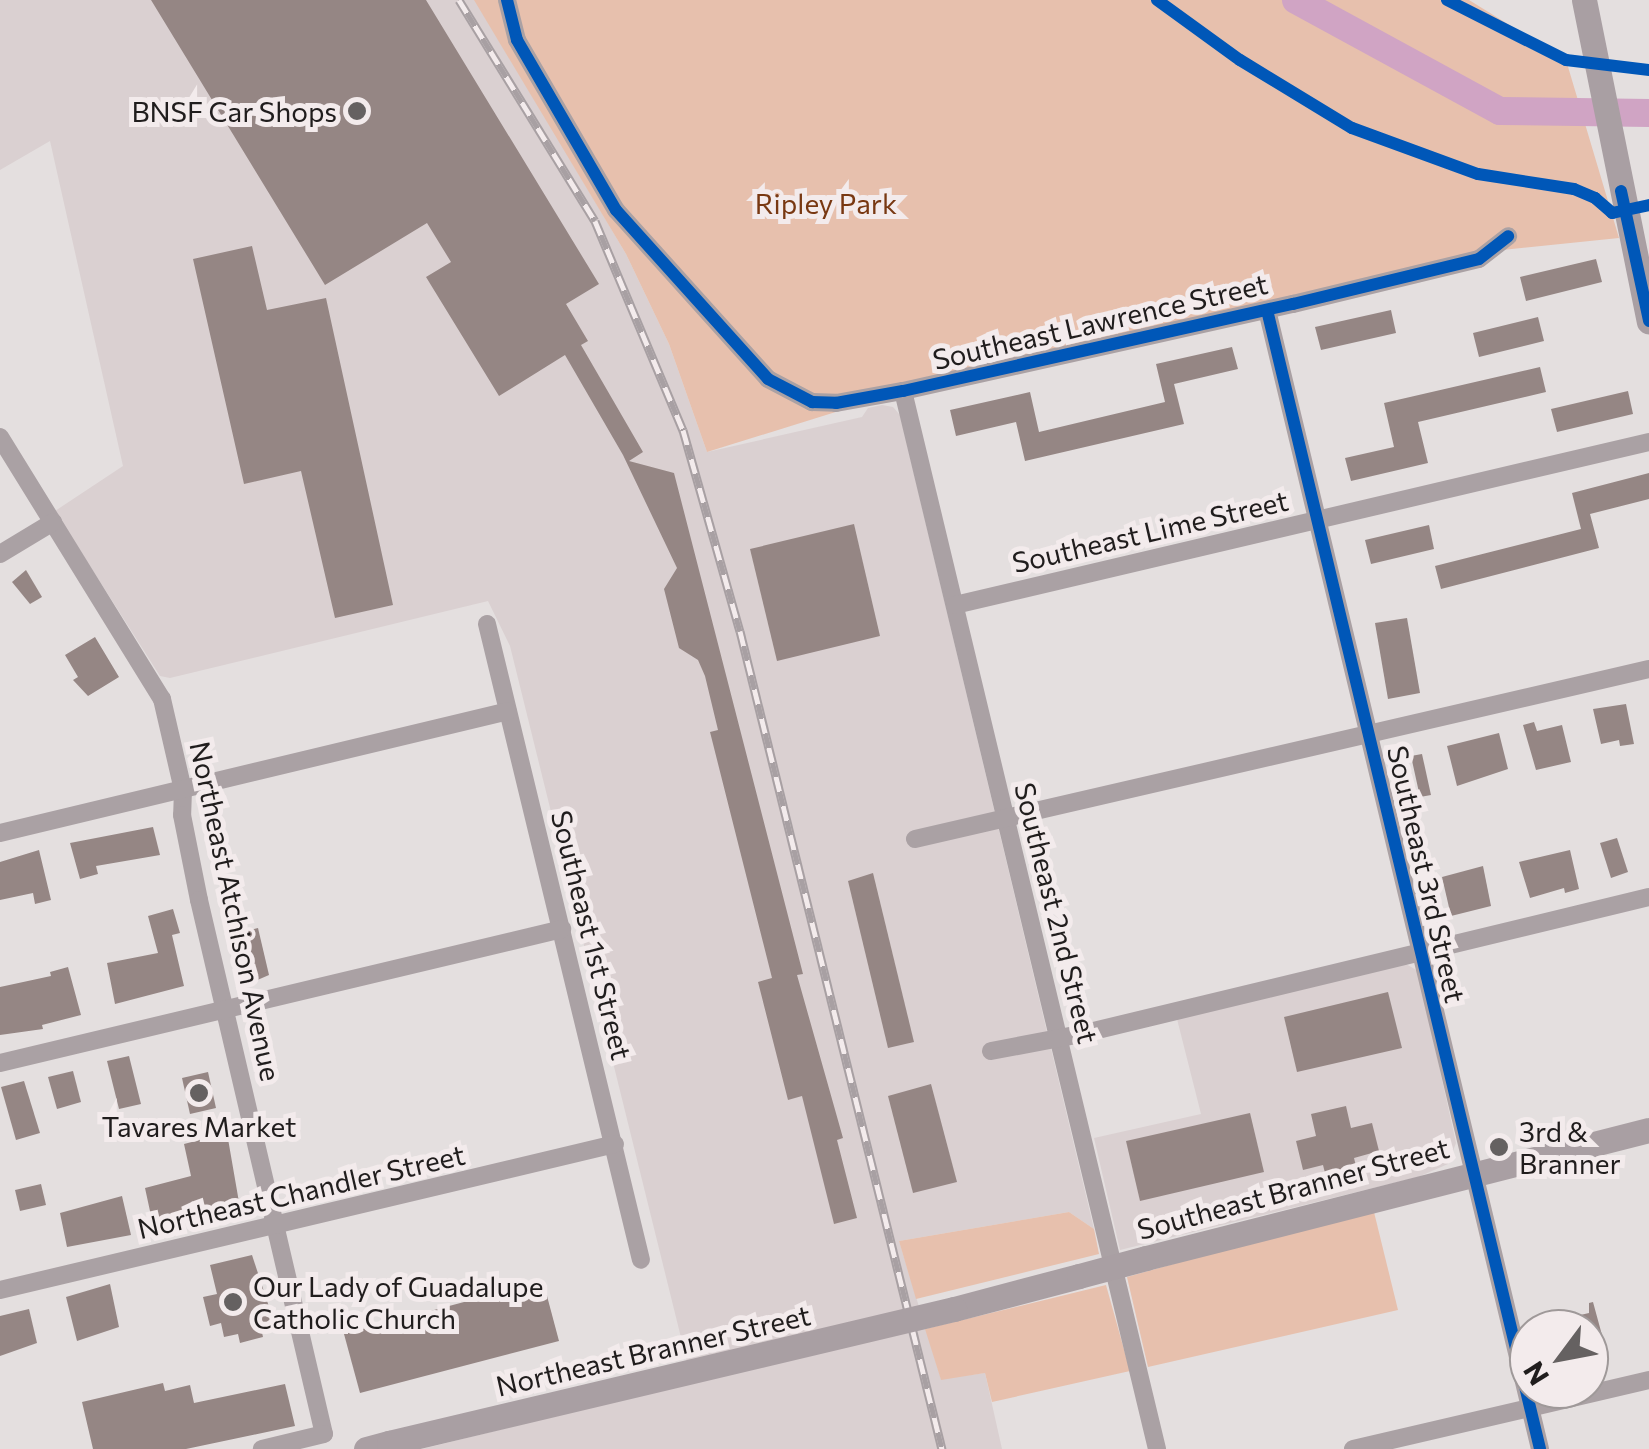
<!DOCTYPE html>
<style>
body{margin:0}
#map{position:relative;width:1649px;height:1449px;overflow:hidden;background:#e4dfdf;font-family:Commissioner,sans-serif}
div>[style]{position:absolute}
.built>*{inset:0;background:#dad0d1}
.green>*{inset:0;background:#e7c0ad}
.river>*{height:28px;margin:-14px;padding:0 14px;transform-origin:14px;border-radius:14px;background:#d0a4c4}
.building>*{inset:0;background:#958684}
.street>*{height:18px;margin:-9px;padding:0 9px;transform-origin:9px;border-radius:9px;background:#aaa1a4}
.secondary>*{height:25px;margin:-12.5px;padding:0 12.5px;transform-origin:12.5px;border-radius:12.5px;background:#a99fa3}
.rail>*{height:9px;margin-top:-4.5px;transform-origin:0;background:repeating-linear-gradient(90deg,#f3ebec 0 15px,#a8a0a3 0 30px);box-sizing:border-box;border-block:2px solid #a8a0a3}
.secondary-bridge>*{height:25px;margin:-12.5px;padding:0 12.5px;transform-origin:12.5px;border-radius:12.5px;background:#a99fa3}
.cycleway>*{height:12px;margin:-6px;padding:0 6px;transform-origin:6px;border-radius:6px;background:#0057b8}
.dots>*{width:28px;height:28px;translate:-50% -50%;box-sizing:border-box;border:5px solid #f3ebec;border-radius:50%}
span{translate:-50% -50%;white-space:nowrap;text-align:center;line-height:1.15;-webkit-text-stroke:10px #f3ebec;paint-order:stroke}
.poi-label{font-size:28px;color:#201d1d}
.right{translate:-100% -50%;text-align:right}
.left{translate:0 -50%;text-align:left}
.park-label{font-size:28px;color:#783812}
.street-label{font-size:28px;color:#201d1d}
.north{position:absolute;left:1509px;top:1309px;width:100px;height:100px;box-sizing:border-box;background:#f3ebec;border:2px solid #9f9999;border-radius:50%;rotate:238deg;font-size:28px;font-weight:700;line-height:40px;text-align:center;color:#201d1d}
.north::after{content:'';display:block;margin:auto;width:35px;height:45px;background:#656161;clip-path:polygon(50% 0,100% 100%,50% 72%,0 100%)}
</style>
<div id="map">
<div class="built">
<i style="clip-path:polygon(0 0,476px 0,626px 254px,669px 344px,707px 452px,862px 417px,868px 408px,882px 405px,893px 407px,900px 415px,1094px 1229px,1069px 1212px,899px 1241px,941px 1379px,985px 1373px,1002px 1449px,422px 1449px,692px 1382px,510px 646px,488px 601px,170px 678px,160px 676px,55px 511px,123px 466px,50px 141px,0 170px)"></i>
<i style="clip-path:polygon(1406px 964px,1418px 971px,1456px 1143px,1448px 1164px,1418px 1177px,1120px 1250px,1094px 1138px,1201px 1114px,1177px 1019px)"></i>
</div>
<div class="green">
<i style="clip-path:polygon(474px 0,1469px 0,1566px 60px,1619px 238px,1493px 251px,903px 391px,707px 452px,669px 344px,626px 254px)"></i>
<i style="clip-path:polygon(1373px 1208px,1398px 1310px,1148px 1367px,1127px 1277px)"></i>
<i style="clip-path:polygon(1069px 1212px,1094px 1229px,1099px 1254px,916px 1299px,899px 1241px)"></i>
<i style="clip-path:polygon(1106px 1285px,1130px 1371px,992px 1402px,985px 1373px,941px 1380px,925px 1329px)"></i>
</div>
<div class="river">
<i style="left:1296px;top:0;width:232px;rotate:28.6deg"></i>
<i style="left:1500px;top:111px;width:149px;rotate:0.8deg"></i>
</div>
<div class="building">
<i style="clip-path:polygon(151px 0,426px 0,599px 284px,566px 304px,588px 341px,581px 345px,643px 452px,629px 461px,674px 473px,803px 974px,797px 975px,843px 1138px,837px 1140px,857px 1218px,834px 1224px,802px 1096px,788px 1100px,758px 982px,772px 978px,710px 732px,718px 730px,705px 676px,698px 660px,679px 648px,664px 589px,677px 568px,623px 455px,565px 355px,499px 396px,426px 277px,451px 262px,427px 223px,325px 285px)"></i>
<i style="clip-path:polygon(252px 246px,267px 310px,326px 298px,393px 605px,335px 618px,301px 471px,244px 484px,193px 259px)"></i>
<i style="clip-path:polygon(1596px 259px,1602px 282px,1526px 301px,1520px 277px)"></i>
<i style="clip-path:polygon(1391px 310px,1396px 333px,1321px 350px,1315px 327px)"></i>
<i style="clip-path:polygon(1538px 317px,1544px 341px,1479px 357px,1473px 333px)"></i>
<i style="clip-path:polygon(1232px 347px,1238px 369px,1174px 384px,1184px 424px,1025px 461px,1016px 422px,956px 436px,950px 410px,1030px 392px,1039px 432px,1165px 402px,1156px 364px)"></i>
<i style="clip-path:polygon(1540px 367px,1546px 392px,1418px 422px,1428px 463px,1351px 481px,1345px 458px,1394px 447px,1384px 403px)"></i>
<i style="clip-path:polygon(1628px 391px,1633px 414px,1557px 432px,1551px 409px)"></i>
<i style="clip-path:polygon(1649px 473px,1649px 499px,1590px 514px,1599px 548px,1441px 589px,1435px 566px,1581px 529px,1572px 493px)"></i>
<i style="clip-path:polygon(854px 524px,880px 636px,777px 661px,750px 549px)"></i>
<i style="clip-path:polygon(1429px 525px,1434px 549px,1371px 564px,1365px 540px)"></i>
<i style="clip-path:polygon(26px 570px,42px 597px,30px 604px,12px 582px)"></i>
<i style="clip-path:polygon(1407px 618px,1420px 693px,1388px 699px,1375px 623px)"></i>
<i style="clip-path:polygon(95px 637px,119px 677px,88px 696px,73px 680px,78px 677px,65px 655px)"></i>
<i style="clip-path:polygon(1626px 704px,1634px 744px,1620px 746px,1619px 740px,1601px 744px,1593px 709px)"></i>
<i style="clip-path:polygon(1534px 722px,1537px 731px,1562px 725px,1571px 762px,1536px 770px,1523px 725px)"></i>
<i style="clip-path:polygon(1499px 733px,1508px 769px,1457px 786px,1447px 746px)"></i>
<i style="clip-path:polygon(1422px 754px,1431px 795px,1420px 797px,1411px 756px)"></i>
<i style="clip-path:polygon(153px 827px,160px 855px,96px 866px,98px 874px,80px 879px,70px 843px)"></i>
<i style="clip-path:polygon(1617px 838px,1628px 872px,1611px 878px,1600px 843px)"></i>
<i style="clip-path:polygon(39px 850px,51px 900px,35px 904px,33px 893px,0 900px,0 862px)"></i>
<i style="clip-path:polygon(1570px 850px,1579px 889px,1565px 893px,1564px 888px,1530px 898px,1519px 862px)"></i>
<i style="clip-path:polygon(1483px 866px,1491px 906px,1451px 916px,1442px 877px)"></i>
<i style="clip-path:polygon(873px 873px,914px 1042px,888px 1048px,848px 881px)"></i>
<i style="clip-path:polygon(173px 909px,180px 933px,172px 935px,184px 986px,115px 1004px,107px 963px,158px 953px,148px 916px)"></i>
<i style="clip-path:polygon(258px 928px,269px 975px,248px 984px,239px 933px)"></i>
<i style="clip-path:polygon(68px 967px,81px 1015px,42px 1025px,43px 1029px,0 1035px,0 987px,51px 976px,50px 972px)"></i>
<i style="clip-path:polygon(1388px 992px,1402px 1048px,1297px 1072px,1284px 1017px)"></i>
<i style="clip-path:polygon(129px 1056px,141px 1104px,119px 1109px,107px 1061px)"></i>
<i style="clip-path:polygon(73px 1071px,81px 1102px,57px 1109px,48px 1077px)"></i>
<i style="clip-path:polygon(208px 1072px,216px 1108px,190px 1114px,182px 1078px)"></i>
<i style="clip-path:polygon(24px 1081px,40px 1133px,16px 1140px,1px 1087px)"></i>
<i style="clip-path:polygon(931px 1084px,957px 1182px,913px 1193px,888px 1096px)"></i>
<i style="clip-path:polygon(1346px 1106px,1351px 1128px,1372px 1123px,1379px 1151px,1354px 1158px,1356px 1166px,1325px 1173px,1323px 1165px,1303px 1170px,1296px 1141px,1316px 1136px,1311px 1114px)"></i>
<i style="clip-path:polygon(1250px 1113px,1264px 1172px,1140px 1201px,1126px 1141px)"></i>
<i style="clip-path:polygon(227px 1133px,240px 1208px,153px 1225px,145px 1188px,191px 1176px,184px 1144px)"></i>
<i style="clip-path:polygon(41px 1184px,46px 1205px,20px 1211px,15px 1190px)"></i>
<i style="clip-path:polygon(122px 1196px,131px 1235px,67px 1247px,60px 1213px)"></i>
<i style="clip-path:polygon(252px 1255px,275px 1325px,261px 1328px,263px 1337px,240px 1343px,238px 1334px,224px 1337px,221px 1323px,210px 1326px,203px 1297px,217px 1294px,210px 1265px)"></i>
<i style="clip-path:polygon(543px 1281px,559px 1341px,360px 1393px,344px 1334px)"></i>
<i style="clip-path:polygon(110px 1284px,119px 1327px,77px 1341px,66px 1297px)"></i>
<i style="clip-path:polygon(1593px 1302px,1605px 1346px,1589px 1350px,1589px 1329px,1580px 1329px,1576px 1316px,1589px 1313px,1589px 1303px)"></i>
<i style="clip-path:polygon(29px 1309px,37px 1343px,0 1356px,0 1316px)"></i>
<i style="clip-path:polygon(163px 1383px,165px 1391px,190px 1385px,194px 1403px,285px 1384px,295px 1426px,186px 1449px,93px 1449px,82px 1402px)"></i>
</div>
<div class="street">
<i style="left:507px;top:0;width:41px;rotate:76deg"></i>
<i style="left:517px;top:40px;width:197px;rotate:59.8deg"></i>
<i style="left:616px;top:210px;width:227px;rotate:48deg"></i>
<i style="left:768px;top:379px;width:50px;rotate:27.6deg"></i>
<i style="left:812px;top:402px;width:24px;rotate:2deg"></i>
<i style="left:836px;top:403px;width:68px;rotate:-10.2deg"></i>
<i style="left:903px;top:391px;width:400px;rotate:-12.6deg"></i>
<i style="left:1293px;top:304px;width:191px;rotate:-13.6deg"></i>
<i style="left:1479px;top:259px;width:37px;rotate:-38deg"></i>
<i style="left:1267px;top:310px;width:1171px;rotate:76.52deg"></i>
<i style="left:903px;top:391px;width:1088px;rotate:76.5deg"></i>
<i style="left:0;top:437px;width:308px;rotate:58.3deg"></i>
<i style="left:162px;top:699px;width:93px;rotate:77deg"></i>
<i style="left:183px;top:790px;width:25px;rotate:92deg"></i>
<i style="left:182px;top:815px;width:87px;rotate:78.7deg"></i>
<i style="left:199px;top:900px;width:548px;rotate:76.83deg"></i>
<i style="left:324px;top:1434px;width:64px;rotate:166.4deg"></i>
<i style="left:0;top:554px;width:62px;rotate:-31.1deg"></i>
<i style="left:955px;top:605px;width:713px;rotate:-13.22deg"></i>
<i style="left:487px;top:624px;width:654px;rotate:76.39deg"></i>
<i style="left:0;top:833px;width:522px;rotate:-13.5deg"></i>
<i style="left:915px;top:839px;width:753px;rotate:-13.04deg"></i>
<i style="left:991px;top:1051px;width:92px;rotate:-10.7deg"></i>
<i style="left:1081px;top:1034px;width:584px;rotate:-13.56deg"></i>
<i style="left:0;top:1063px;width:578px;rotate:-13.41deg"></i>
<i style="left:0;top:1290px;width:632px;rotate:-13.35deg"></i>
<i style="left:1353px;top:1449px;width:304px;rotate:-13.1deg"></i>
</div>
<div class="secondary">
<i style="left:1584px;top:0;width:328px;rotate:78.6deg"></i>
<i style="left:1146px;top:1258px;width:519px;rotate:-14.28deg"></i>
<i style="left:954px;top:1309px;width:129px;rotate:-14.8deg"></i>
<i style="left:366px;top:1449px;width:24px;rotate:-15deg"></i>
</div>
<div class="rail">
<i style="left:459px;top:0;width:259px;rotate:58.4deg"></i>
<i style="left:595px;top:221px;width:227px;rotate:67.2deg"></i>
<i style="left:683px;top:430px;width:209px;rotate:74.2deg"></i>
<i style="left:740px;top:631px;width:843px;rotate:76.13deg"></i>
</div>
<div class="secondary-bridge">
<i style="left:1079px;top:1276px;width:69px;rotate:-15deg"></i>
<i style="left:389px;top:1443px;width:581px;rotate:-13.34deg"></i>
</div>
<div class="cycleway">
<i style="left:507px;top:0;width:41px;rotate:76deg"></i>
<i style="left:517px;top:40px;width:197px;rotate:59.8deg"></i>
<i style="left:616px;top:210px;width:227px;rotate:48deg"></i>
<i style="left:768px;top:379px;width:50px;rotate:27.6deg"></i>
<i style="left:812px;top:402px;width:24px;rotate:2deg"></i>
<i style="left:836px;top:403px;width:68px;rotate:-10.2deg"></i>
<i style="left:903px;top:391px;width:400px;rotate:-12.6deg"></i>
<i style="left:1293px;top:304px;width:191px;rotate:-13.6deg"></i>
<i style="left:1479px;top:259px;width:37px;rotate:-38deg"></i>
<i style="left:1157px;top:0;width:102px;rotate:35.9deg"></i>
<i style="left:1240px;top:60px;width:131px;rotate:31.3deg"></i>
<i style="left:1352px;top:128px;width:134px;rotate:20.1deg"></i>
<i style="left:1478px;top:174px;width:97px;rotate:8.9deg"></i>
<i style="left:1574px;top:189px;width:23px;rotate:23deg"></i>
<i style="left:1595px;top:198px;width:23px;rotate:41deg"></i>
<i style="left:1612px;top:213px;width:38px;rotate:-12deg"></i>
<i style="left:1447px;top:0;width:133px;rotate:26.8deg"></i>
<i style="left:1566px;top:60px;width:84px;rotate:6.9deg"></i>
<i style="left:1621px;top:191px;width:133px;rotate:77.8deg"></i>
<i style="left:1267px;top:310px;width:1171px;rotate:76.52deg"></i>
</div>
<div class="dots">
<i style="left:357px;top:111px;background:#656161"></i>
<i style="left:199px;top:1093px;background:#656161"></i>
<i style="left:1499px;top:1147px;background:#656161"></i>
<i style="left:233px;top:1302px;background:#656161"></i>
</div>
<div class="poi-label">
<span class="right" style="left:337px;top:111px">BNSF Car Shops</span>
<span style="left:199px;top:1126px">Tavares Market</span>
<span class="left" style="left:1519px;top:1147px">3rd &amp;<br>Branner</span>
<span class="left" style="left:253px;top:1302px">Our Lady of Guadalupe<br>Catholic Church</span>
</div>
<div class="park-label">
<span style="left:826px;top:203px">Ripley Park</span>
</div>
<div class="street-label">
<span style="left:1100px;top:321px;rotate:-13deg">Southeast Lawrence Street</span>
<span style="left:1150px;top:531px;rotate:-13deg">Southeast Lime Street</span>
<span style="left:1427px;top:874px;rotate:77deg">Southeast 3rd Street</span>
<span style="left:236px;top:911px;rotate:78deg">Northeast Atchison Avenue</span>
<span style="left:1057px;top:913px;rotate:76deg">Southeast 2nd Street</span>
<span style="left:592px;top:935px;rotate:76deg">Southeast 1st Street</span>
<span style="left:1293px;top:1188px;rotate:-15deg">Southeast Branner Street</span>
<span style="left:301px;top:1191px;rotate:-13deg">Northeast Chandler Street</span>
<span style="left:653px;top:1350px;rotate:-13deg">Northeast Branner Street</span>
</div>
<div class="north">N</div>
</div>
